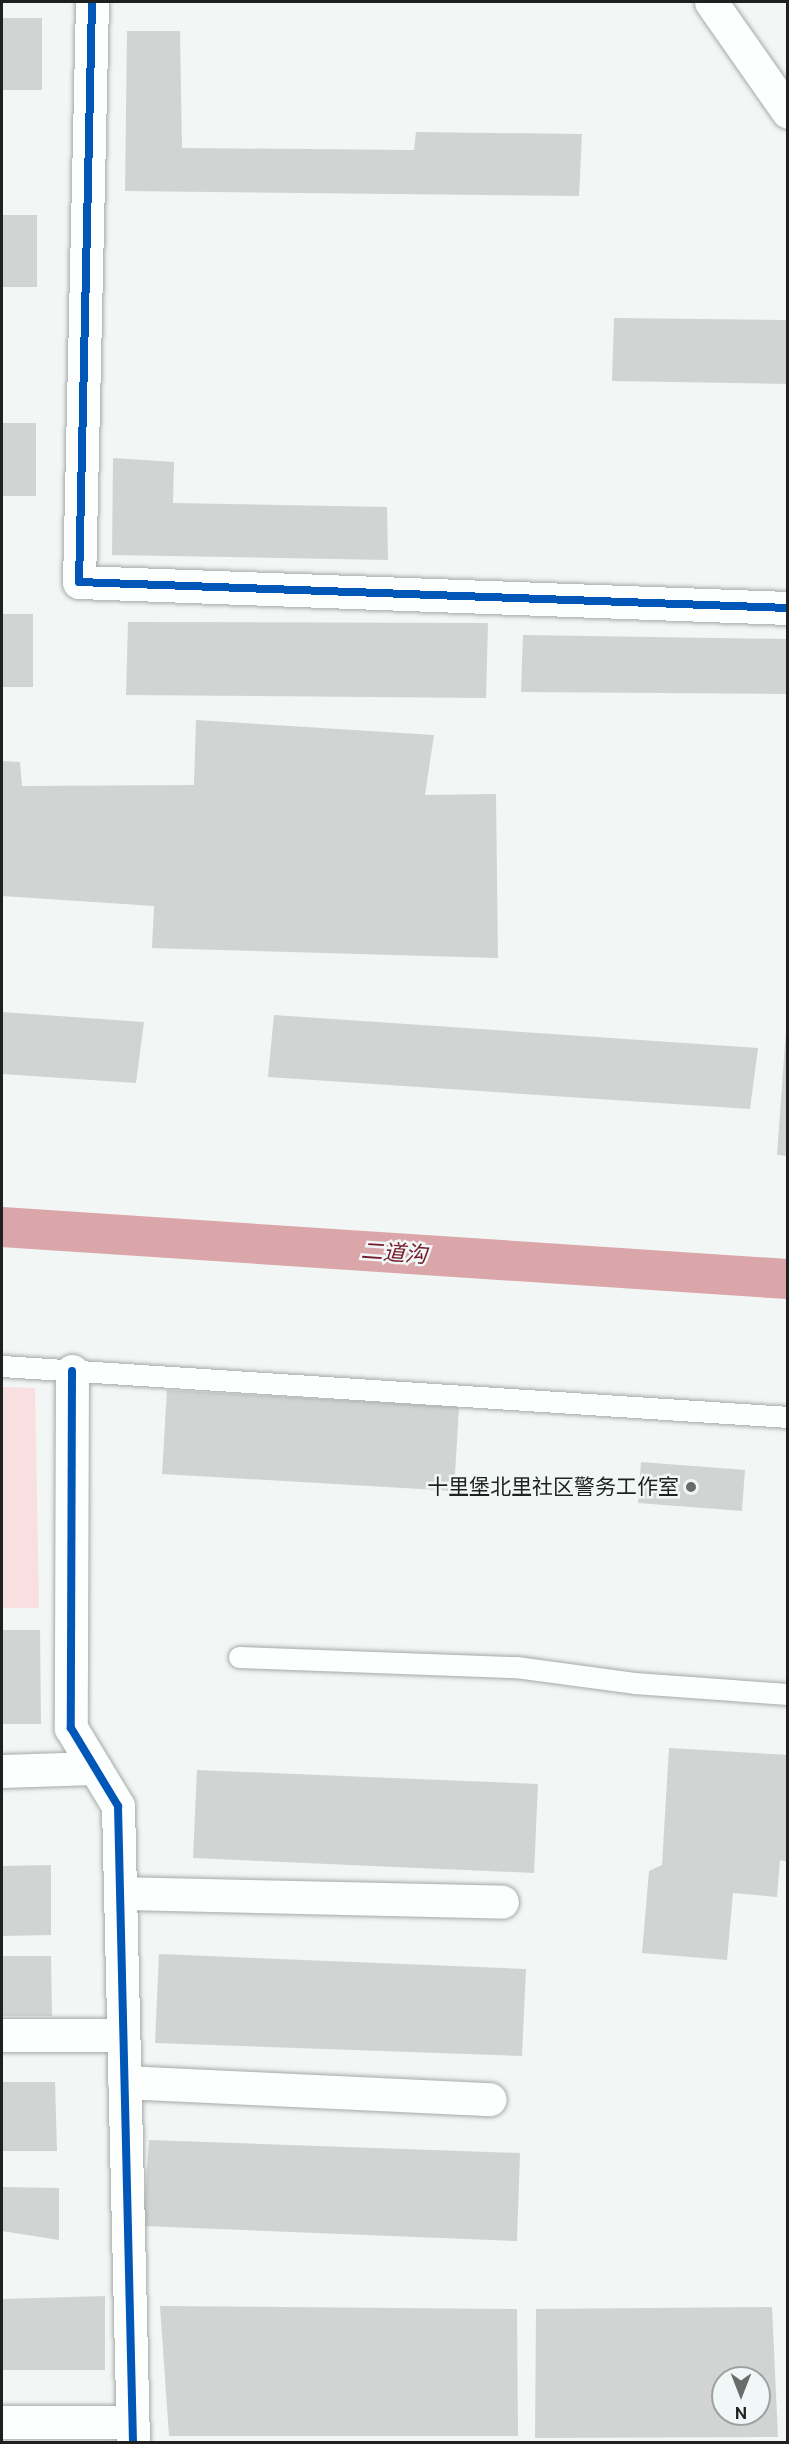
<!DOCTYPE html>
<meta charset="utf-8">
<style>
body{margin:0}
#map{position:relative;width:789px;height:2444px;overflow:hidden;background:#f2f6f5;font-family:"Public Sans","Noto Sans SC",sans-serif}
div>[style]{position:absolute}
.green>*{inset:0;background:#f9dfe0}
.canal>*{height:40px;margin:-20px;padding:0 20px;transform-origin:20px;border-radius:20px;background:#dba6a9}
.building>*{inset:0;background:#d2d4d3}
.roads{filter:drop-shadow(0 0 2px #a7a9a9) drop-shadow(0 0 2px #a7a9a9)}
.lane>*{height:21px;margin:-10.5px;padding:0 10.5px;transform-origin:10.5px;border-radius:10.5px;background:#fdfefe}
.street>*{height:33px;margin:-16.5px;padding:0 16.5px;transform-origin:16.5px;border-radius:16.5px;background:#fdfefe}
.cycleway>*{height:8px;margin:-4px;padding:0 4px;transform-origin:4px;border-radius:4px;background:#0057b8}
.dots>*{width:16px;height:16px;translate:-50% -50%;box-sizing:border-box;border:3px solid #f1f7f6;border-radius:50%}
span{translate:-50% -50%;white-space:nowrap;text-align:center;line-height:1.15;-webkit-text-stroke:5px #f1f7f6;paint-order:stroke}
.poi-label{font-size:21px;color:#1f2121}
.right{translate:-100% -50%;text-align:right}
.water-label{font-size:22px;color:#761a2a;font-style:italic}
.frame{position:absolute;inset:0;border:3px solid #1f2121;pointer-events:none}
.north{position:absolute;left:711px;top:2366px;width:60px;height:60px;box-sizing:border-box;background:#f1f7f6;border:2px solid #9da1a1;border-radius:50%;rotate:180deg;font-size:16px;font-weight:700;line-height:24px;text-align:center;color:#1f2121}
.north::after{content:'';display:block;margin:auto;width:21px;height:27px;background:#696c6b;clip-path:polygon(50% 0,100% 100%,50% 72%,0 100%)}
</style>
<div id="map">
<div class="green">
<i style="clip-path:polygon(2px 1387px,35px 1388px,39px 1608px,2px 1608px)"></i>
</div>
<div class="canal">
<i style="left:2px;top:1227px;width:788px;rotate:3.79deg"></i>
</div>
<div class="building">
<i style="clip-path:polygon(2px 18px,42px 18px,42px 90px,2px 90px)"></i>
<i style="clip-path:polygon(127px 31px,180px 31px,182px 148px,414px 150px,416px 132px,582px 134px,579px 196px,125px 191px)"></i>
<i style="clip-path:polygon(2px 215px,37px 215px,37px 287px,2px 287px)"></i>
<i style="clip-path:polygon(614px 318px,788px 320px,788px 384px,612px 381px)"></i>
<i style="clip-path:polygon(2px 423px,36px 423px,36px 496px,2px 496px)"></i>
<i style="clip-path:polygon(113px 458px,174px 462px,173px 503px,387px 507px,388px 560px,112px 555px)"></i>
<i style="clip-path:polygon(2px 614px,33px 614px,33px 687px,2px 687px)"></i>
<i style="clip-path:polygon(128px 622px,488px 623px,486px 698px,126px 695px)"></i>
<i style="clip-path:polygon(523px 635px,788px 639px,788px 694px,521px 692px)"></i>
<i style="clip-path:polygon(196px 720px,434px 735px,425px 795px,496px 794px,498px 958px,152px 948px,154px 906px,2px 896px,2px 761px,20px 762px,22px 786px,194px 785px)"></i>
<i style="clip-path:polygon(2px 1012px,144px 1022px,136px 1083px,2px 1074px)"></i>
<i style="clip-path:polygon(274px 1015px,758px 1048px,750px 1109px,268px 1077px)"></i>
<i style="clip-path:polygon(786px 1030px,788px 1030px,788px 1156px,777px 1155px)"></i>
<i style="clip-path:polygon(167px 1390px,459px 1407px,454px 1491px,162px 1474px)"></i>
<i style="clip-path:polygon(641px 1462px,745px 1470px,742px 1511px,638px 1503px)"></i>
<i style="clip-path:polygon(2px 1630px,40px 1630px,41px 1724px,2px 1724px)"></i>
<i style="clip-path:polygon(669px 1748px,788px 1755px,788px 1862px,780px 1860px,777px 1897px,733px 1893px,727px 1960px,642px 1953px,649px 1871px,662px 1865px)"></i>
<i style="clip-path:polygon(197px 1770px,538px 1784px,534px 1873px,193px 1858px)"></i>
<i style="clip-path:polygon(51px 1865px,51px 1935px,2px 1936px,2px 1866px)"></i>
<i style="clip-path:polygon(159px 1954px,526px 1969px,522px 2056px,155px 2043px)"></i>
<i style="clip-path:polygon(2px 1956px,51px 1956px,52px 2016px,2px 2016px)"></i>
<i style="clip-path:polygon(2px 2082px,55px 2082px,57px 2151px,2px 2151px)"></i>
<i style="clip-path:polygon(149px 2140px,520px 2153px,517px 2241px,143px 2226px)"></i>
<i style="clip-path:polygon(2px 2187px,59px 2188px,59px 2240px,2px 2231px)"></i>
<i style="clip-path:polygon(105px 2296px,105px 2370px,2px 2370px,2px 2299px)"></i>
<i style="clip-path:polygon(160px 2306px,517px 2309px,518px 2436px,169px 2436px)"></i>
<i style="clip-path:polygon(evenodd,772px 2307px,778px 2437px,535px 2438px,536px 2309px,772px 2307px,723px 2378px,759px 2378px,759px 2414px,723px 2414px,723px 2378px)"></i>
</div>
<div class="roads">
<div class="lane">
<i style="left:2px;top:1366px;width:788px;rotate:3.71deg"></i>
<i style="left:239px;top:1657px;width:277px;rotate:2.1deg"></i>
<i style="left:516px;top:1667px;width:119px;rotate:7.7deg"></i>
<i style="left:634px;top:1683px;width:154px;rotate:4.1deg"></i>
</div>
<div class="street">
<i style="left:92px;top:2px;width:580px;rotate:91.28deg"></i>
<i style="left:79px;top:582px;width:709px;rotate:2.1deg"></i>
<i style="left:711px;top:2px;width:134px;rotate:55deg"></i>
<i style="left:72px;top:1371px;width:357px;rotate:90.2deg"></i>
<i style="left:71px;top:1728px;width:91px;rotate:58.9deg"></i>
<i style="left:118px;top:1806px;width:636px;rotate:88.65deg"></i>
<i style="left:2px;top:1771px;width:93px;rotate:-1.8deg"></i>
<i style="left:120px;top:1893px;width:382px;rotate:1.3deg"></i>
<i style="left:2px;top:2035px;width:121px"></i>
<i style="left:124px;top:2082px;width:366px;rotate:2.7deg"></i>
<i style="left:2px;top:2422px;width:130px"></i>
</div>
</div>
<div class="cycleway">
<i style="left:92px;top:2px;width:580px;rotate:91.28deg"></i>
<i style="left:79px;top:582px;width:709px;rotate:2.1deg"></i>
<i style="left:72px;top:1371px;width:357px;rotate:90.2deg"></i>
<i style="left:71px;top:1728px;width:91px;rotate:58.9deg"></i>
<i style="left:118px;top:1806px;width:636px;rotate:88.65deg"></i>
</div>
<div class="dots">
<i style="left:691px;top:1487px;background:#696c6b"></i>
</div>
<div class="poi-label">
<span class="right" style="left:679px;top:1487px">十里堡北里社区警务工作室</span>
</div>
<div class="water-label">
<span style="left:394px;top:1253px;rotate:4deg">二道沟</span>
</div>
<div class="frame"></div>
<div class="north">N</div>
</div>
